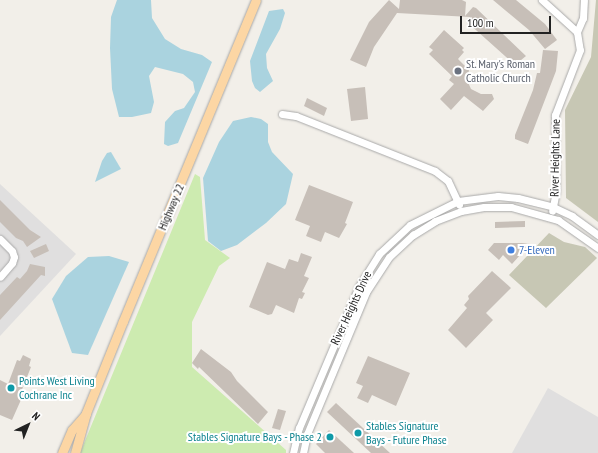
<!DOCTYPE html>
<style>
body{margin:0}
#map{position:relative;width:598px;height:453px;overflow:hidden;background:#f2efe9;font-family:"PT Sans Narrow",sans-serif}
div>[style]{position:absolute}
.residential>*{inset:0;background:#e0dfdf}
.construction>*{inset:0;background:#c7c7b4}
.grass>*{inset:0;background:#cdebb0}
.water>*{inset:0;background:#aad3df}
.building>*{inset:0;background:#c7bfb8}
.roads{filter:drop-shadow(0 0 1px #a9a9a9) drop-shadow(0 0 1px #a9a9a9)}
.minor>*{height:7px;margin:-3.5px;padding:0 3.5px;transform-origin:3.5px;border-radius:3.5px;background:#fff}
.major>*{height:9px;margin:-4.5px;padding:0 4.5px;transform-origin:4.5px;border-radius:4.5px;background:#fcd6a4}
.dots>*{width:11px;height:11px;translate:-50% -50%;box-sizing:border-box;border:2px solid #fff;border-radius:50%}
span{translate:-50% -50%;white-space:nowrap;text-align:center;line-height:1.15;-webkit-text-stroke:4px #fff;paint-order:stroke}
.worship-label{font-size:12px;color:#5b616d}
.left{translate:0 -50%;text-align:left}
.street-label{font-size:12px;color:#222}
.shop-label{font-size:12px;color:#366cbe}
.culture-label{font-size:12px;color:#0d838f}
.right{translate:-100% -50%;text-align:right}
.north{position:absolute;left:8px;top:405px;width:40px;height:40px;-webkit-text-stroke:3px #fff;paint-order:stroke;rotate:43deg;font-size:11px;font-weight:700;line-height:16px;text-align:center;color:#222}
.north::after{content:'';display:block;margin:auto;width:14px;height:18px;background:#222;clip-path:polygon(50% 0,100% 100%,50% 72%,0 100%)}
.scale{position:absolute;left:460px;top:16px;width:91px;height:18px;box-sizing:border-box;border:2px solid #222;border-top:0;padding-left:5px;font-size:12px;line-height:14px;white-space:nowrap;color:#222;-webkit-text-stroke:3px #fff;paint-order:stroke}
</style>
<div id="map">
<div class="residential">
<i style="clip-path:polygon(0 184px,76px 254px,0 336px)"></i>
<i style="clip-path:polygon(548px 388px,598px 417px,598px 453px,512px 453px)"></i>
</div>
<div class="construction">
<i style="clip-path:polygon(596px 0,598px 0,598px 222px,566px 198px,565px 110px,591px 57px)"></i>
<i style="clip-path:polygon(549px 233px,564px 242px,585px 247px,597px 258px,546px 308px,509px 275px)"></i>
</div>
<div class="grass">
<i style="clip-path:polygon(195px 174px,200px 177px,205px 240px,230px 258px,219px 266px,192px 322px,192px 367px,286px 450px,286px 453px,80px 453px)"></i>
</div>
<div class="water">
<i style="clip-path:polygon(117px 0,151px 0,152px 18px,165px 39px,181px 49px,202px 55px,212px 62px,178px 143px,168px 146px,164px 144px,165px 122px,175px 111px,184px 108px,195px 92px,193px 82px,183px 74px,155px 67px,149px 76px,154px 102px,151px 113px,132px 117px,119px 117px,112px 89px,110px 48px,111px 17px)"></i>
<i style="clip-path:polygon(283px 9px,285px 13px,280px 29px,266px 54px,267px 68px,273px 81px,260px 92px,255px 88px,252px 81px,250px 61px,269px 11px)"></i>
<i style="clip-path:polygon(251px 117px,261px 119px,268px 124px,268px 142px,272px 152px,293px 174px,286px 204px,266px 223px,237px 245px,221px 251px,208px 241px,203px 178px,219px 142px,233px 121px)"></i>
<i style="clip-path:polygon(111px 152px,121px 169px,95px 182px,102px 161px,107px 153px)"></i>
<i style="clip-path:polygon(109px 256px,129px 262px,88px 355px,72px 353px,52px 299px,66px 276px,88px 257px)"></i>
</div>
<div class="building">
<i style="clip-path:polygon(389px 0,399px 9px,400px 0,462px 0,466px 2px,465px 16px,473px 7px,476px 8px,526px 56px,515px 65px,467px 22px,470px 17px,397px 13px,374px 47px,366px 67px,350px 60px,369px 22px)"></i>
<i style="clip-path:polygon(493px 0,516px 0,545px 24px,557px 40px,545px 49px,529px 30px)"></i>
<i style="clip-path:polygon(444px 30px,464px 48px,462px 50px,464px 52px,458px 59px,469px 70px,467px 80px,471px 89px,481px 94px,492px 94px,494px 99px,483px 111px,464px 96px,451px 110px,440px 99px,454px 84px,449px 80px,452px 76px,429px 54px,433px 50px,429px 47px)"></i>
<i style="clip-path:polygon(543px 50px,558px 51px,556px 71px,528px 144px,515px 139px,515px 135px,533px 90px,537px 73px,540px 73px)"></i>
<i style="clip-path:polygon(365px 87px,368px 119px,351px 121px,347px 89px)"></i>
<i style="clip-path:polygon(307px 98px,327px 108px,324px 116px,304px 106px)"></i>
<i style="clip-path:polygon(309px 185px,353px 202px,345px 223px,347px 224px,339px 238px,325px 232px,321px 242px,306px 236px,310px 226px,295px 220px)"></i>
<i style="clip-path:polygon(0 200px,30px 230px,41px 237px,27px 247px,23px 241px,16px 238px,0 222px)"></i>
<i style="clip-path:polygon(525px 221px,525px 227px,495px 228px,495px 222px)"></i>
<i style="clip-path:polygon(494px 243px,522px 243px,530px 244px,512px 264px,503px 255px,499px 260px,488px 250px)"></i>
<i style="clip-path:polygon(46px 244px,49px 251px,34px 258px,30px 251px)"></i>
<i style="clip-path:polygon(301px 253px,312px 257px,304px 276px,309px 278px,302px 292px,305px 293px,302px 299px,299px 298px,294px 313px,276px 305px,272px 314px,268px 315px,249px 307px,267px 262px,285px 269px,289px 259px,298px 262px)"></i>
<i style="clip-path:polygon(30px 264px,45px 267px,45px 276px,41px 275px,0 320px,0 295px,17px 277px,20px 279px,27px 271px)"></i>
<i style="clip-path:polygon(492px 271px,511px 288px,486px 313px,493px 320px,466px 348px,448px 330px,467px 308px,464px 305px,469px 299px,468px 296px)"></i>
<i style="clip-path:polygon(201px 349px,231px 372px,237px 381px,268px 412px,258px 424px,199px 367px,198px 369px,192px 363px)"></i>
<i style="clip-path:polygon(23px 355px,31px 359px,29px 366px,31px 367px,21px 392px,24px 393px,12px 420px,0 415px,0 380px,8px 384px,17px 360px,20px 361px)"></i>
<i style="clip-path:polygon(368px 356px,410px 373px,396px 406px,372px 395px,368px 403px,357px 398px,363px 386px,356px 383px)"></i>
<i style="clip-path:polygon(336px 403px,390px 453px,371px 453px,327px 412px)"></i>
<i style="clip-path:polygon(278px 409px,286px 411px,280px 430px,272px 428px)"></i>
<i style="clip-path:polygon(329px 430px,354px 453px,325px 453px,316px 444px)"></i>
</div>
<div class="roads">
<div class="minor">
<i style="left:542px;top:0;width:47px;rotate:42.4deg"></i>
<i style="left:577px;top:32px;width:18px;rotate:81deg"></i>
<i style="left:580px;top:50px;width:70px;rotate:111deg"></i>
<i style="left:555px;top:115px;width:76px;rotate:89.2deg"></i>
<i style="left:556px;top:191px;width:20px;rotate:101deg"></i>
<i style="left:577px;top:32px;width:15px;rotate:-67deg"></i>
<i style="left:583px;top:18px;width:18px;rotate:-87deg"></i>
<i style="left:282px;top:114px;width:14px;rotate:8deg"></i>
<i style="left:296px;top:116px;width:149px;rotate:21.6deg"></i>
<i style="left:435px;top:171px;width:16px;rotate:38deg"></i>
<i style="left:448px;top:181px;width:26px;rotate:65deg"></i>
<i style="left:0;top:239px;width:17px;rotate:45deg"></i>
<i style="left:12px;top:251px;width:6px;rotate:72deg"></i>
<i style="left:14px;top:257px;width:6px;rotate:108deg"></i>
<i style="left:12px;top:263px;width:18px;rotate:131deg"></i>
<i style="left:293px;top:453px;width:26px;rotate:-77deg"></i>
<i style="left:299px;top:428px;width:154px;rotate:-67.1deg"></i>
<i style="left:359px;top:286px;width:38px;rotate:-58deg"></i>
<i style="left:379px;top:254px;width:42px;rotate:-43.1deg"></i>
<i style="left:410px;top:225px;width:54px;rotate:-26.6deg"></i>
<i style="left:458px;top:201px;width:40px;rotate:-7.1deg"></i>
<i style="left:498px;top:196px;width:20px;rotate:6deg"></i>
<i style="left:518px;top:198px;width:36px;rotate:14deg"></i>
<i style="left:553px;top:207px;width:21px;rotate:25deg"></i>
<i style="left:572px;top:216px;width:32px;rotate:36deg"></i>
<i style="left:303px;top:453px;width:19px;rotate:-78deg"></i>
<i style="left:307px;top:434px;width:154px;rotate:-67.4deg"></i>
<i style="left:366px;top:292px;width:42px;rotate:-56.7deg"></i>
<i style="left:389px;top:257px;width:33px;rotate:-43deg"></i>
<i style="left:413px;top:235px;width:26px;rotate:-32deg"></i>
<i style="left:435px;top:221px;width:28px;rotate:-21deg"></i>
<i style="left:461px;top:211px;width:23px;rotate:-10deg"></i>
<i style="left:484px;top:207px;width:27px"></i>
<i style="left:511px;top:207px;width:49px;rotate:15.5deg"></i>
<i style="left:558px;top:220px;width:49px;rotate:35deg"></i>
</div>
<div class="major">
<i style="left:62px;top:453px;width:25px;rotate:-67deg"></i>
<i style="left:72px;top:430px;width:21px;rotate:-49deg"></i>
<i style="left:75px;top:453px;width:41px;rotate:-74.6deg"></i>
<i style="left:86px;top:413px;width:99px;rotate:-68.1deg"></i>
<i style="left:123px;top:321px;width:347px;rotate:-67.5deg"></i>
</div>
</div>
<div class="dots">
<i style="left:458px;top:71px;background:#6b7280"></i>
<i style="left:511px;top:250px;background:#3f7fe0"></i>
<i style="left:11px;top:388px;background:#0f9aa8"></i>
<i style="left:358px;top:433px;background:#0f9aa8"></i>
<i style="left:330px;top:437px;background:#0f9aa8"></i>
</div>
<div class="worship-label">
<span class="left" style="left:466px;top:71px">St. Mary's Roman<br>Catholic Church</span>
</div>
<div class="street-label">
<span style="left:555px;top:158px;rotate:-89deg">River Heights Lane</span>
<span style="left:171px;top:207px;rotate:-67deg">Highway 22</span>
<span style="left:351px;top:308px;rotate:-65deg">River Heights Drive</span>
</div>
<div class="shop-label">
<span class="left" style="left:519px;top:250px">7-Eleven</span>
</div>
<div class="culture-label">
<span class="left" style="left:19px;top:388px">Points West Living<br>Cochrane Inc</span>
<span class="left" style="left:366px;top:433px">Stables Signature<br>Bays - Future Phase</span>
<span class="right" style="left:322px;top:437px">Stables Signature Bays - Phase 2</span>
</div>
<div class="north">N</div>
<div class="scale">100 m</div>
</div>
